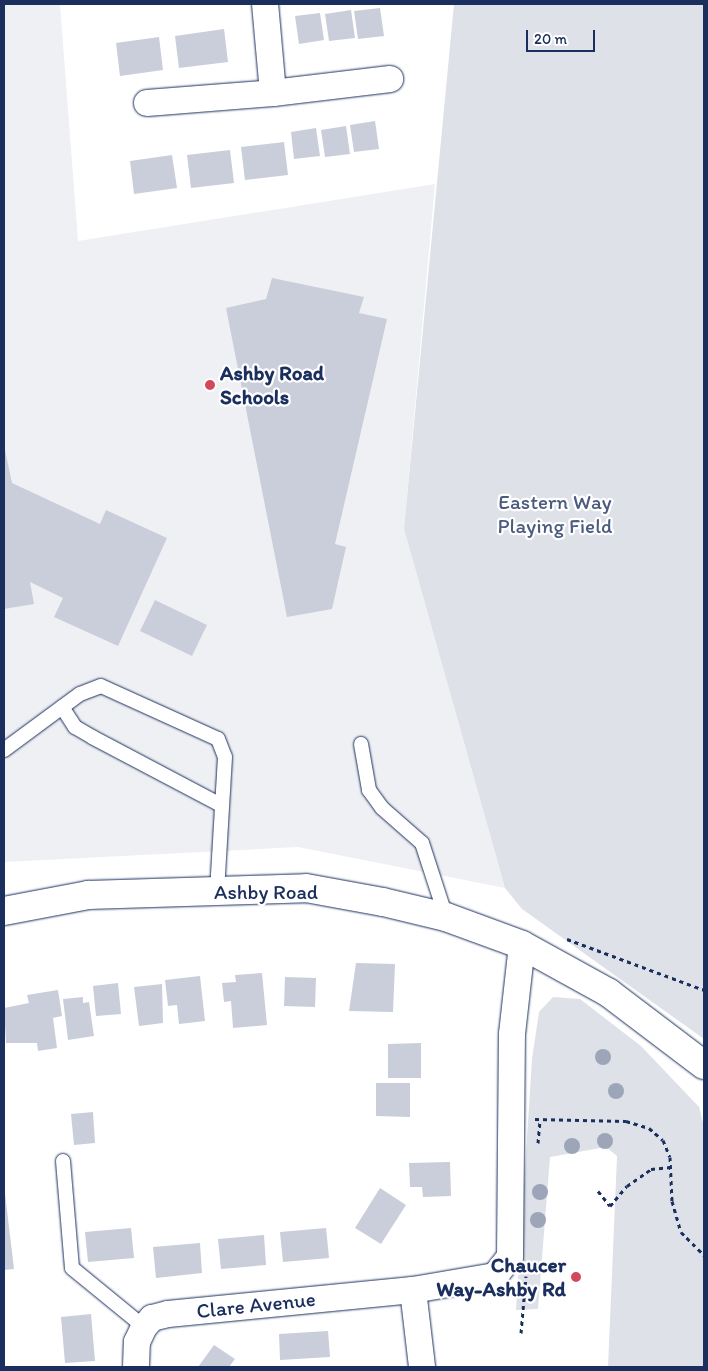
<!DOCTYPE html>
<style>
body{margin:0}
#map{position:relative;width:708px;height:1371px;overflow:hidden;background:#fff;font-family:Itim,sans-serif}
div>[style]{position:absolute}
.built>*{inset:0;background:#eff0f4}
.green>*{inset:0;background:#dee1e7}
.building>*{inset:0;background:#caceda}
.path>*{height:3px;margin-top:-1.5px;transform-origin:0;background:repeating-linear-gradient(90deg,#1b2f5e 0 4px,transparent 0 8px)}
.roads{filter:drop-shadow(0 0 1px #1b2f5e) drop-shadow(0 0 1px #1b2f5e)}
.service>*{height:14px;margin:-7px;padding:0 7px;transform-origin:7px;border-radius:7px;background:#fff}
.minor>*{height:26px;margin:-13px;padding:0 13px;transform-origin:13px;border-radius:13px;background:#fff}
.tertiary>*{height:28px;margin:-14px;padding:0 14px;transform-origin:14px;border-radius:14px;background:#fff}
.trees>*{width:16px;height:16px;margin:-8px;border-radius:50%;background:#9da5b9}
.dots>*{width:14px;height:14px;translate:-50% -50%;box-sizing:border-box;border:2px solid #fff;border-radius:50%}
span{translate:-50% -50%;white-space:nowrap;text-align:center;line-height:1.15;-webkit-text-stroke:4.5px #fff;paint-order:stroke}
.poi-label{font-size:21px;color:#1b2f5e;font-weight:700}
.left{translate:0 -50%;text-align:left}
.right{translate:-100% -50%;text-align:right}
.park-label{font-size:21px;color:#4c5c80}
.street-label{font-size:21px;color:#1b2f5e}
.frame{position:absolute;inset:0;border:5px solid #1b2f5e;pointer-events:none}
.scale{position:absolute;left:526px;top:30px;width:69px;height:22px;box-sizing:border-box;border:2px solid #1b2f5e;border-top:0;padding-left:6px;font-size:15px;line-height:18px;white-space:nowrap;color:#1b2f5e;-webkit-text-stroke:4px #fff;paint-order:stroke}
</style>
<div id="map">
<div class="built">
<i style="clip-path:polygon(4px 4px,60px 4px,78px 241px,435px 184px,404px 529px,505px 888px,298px 847px,4px 862px)"></i>
</div>
<div class="green">
<i style="clip-path:polygon(454px 4px,704px 4px,704px 1039px,522px 909px,505px 888px,404px 529px)"></i>
<i style="clip-path:polygon(553px 997px,580px 999px,641px 1046px,699px 1107px,704px 1127px,704px 1367px,608px 1367px,617px 1156px,606px 1147px,550px 1157px,538px 1309px,516px 1310px,532px 1059px,539px 1012px)"></i>
</div>
<div class="building">
<i style="clip-path:polygon(380px 8px,384px 36px,358px 39px,354px 11px)"></i>
<i style="clip-path:polygon(351px 10px,355px 38px,329px 41px,325px 14px)"></i>
<i style="clip-path:polygon(320px 13px,324px 40px,299px 44px,295px 16px)"></i>
<i style="clip-path:polygon(224px 29px,228px 62px,179px 68px,175px 36px)"></i>
<i style="clip-path:polygon(159px 37px,163px 70px,120px 76px,116px 43px)"></i>
<i style="clip-path:polygon(375px 121px,379px 149px,354px 152px,350px 125px)"></i>
<i style="clip-path:polygon(346px 126px,350px 154px,325px 157px,321px 130px)"></i>
<i style="clip-path:polygon(316px 128px,320px 156px,294px 159px,291px 132px)"></i>
<i style="clip-path:polygon(284px 142px,288px 175px,245px 180px,241px 147px)"></i>
<i style="clip-path:polygon(230px 150px,234px 183px,191px 188px,187px 155px)"></i>
<i style="clip-path:polygon(172px 155px,177px 188px,134px 194px,130px 161px)"></i>
<i style="clip-path:polygon(272px 278px,364px 297px,359px 313px,387px 319px,335px 544px,346px 547px,332px 609px,287px 617px,226px 308px,266px 299px)"></i>
<i style="clip-path:polygon(4px 445px,12px 483px,100px 524px,106px 510px,167px 538px,118px 646px,54px 617px,63px 598px,30px 582px,34px 604px,4px 609px)"></i>
<i style="clip-path:polygon(155px 600px,207px 625px,192px 656px,140px 631px)"></i>
<i style="clip-path:polygon(356px 963px,395px 964px,393px 1012px,349px 1011px)"></i>
<i style="clip-path:polygon(262px 973px,267px 1025px,233px 1028px,231px 1001px,224px 1002px,222px 983px,236px 982px,235px 975px)"></i>
<i style="clip-path:polygon(200px 976px,205px 1021px,179px 1024px,177px 1005px,168px 1006px,165px 980px)"></i>
<i style="clip-path:polygon(285px 977px,316px 978px,315px 1007px,284px 1006px)"></i>
<i style="clip-path:polygon(118px 983px,121px 1014px,96px 1016px,93px 986px)"></i>
<i style="clip-path:polygon(162px 984px,163px 1023px,139px 1026px,134px 987px)"></i>
<i style="clip-path:polygon(58px 990px,62px 1016px,53px 1018px,57px 1048px,38px 1051px,37px 1043px,6px 1043px,4px 1008px,29px 1003px,27px 995px)"></i>
<i style="clip-path:polygon(83px 997px,83px 1003px,89px 1002px,94px 1036px,68px 1040px,63px 999px)"></i>
<i style="clip-path:polygon(421px 1043px,421px 1078px,388px 1078px,388px 1044px)"></i>
<i style="clip-path:polygon(376px 1083px,410px 1083px,410px 1117px,376px 1116px)"></i>
<i style="clip-path:polygon(93px 1112px,95px 1143px,74px 1145px,71px 1114px)"></i>
<i style="clip-path:polygon(450px 1162px,451px 1196px,423px 1197px,422px 1187px,410px 1187px,409px 1163px)"></i>
<i style="clip-path:polygon(4px 1185px,14px 1269px,4px 1270px)"></i>
<i style="clip-path:polygon(380px 1188px,406px 1205px,381px 1244px,355px 1228px)"></i>
<i style="clip-path:polygon(131px 1228px,134px 1258px,88px 1262px,85px 1232px)"></i>
<i style="clip-path:polygon(326px 1228px,329px 1258px,283px 1262px,280px 1232px)"></i>
<i style="clip-path:polygon(264px 1235px,266px 1265px,221px 1269px,218px 1239px)"></i>
<i style="clip-path:polygon(200px 1243px,202px 1273px,156px 1278px,153px 1247px)"></i>
<i style="clip-path:polygon(91px 1314px,95px 1361px,65px 1363px,61px 1317px)"></i>
<i style="clip-path:polygon(328px 1331px,330px 1357px,280px 1360px,279px 1334px)"></i>
<i style="clip-path:polygon(214px 1345px,235px 1359px,229px 1367px,198px 1367px)"></i>
</div>
<div class="path">
<i style="left:567px;top:939px;width:146px;rotate:20.4deg"></i>
<i style="left:535px;top:1119px;width:91px;rotate:1.3deg"></i>
<i style="left:626px;top:1121px;width:24px;rotate:17deg"></i>
<i style="left:649px;top:1128px;width:18px;rotate:41deg"></i>
<i style="left:663px;top:1140px;width:18px;rotate:68deg"></i>
<i style="left:670px;top:1157px;width:44px;rotate:87.4deg"></i>
<i style="left:672px;top:1201px;width:32px;rotate:74deg"></i>
<i style="left:681px;top:1232px;width:33px;rotate:45deg"></i>
<i style="left:538px;top:1143px;width:23px;rotate:-85deg"></i>
<i style="left:598px;top:1191px;width:19px;rotate:51deg"></i>
<i style="left:610px;top:1206px;width:26px;rotate:-50deg"></i>
<i style="left:627px;top:1186px;width:29px;rotate:-35deg"></i>
<i style="left:651px;top:1169px;width:20px;rotate:-6deg"></i>
<i style="left:521px;top:1333px;width:57px;rotate:-85deg"></i>
</div>
<div class="roads">
<div class="service">
<i style="left:62px;top:707px;width:24px;rotate:57deg"></i>
<i style="left:75px;top:727px;width:20px;rotate:30deg"></i>
<i style="left:92px;top:737px;width:146px;rotate:27.8deg"></i>
<i style="left:361px;top:744px;width:47px;rotate:80.1deg"></i>
<i style="left:369px;top:790px;width:22px;rotate:54deg"></i>
<i style="left:382px;top:808px;width:53px;rotate:41.2deg"></i>
<i style="left:422px;top:843px;width:78px;rotate:72deg"></i>
<i style="left:4px;top:750px;width:94px;rotate:-36.4deg"></i>
<i style="left:80px;top:694px;width:22px;rotate:-21deg"></i>
<i style="left:101px;top:686px;width:128px;rotate:24.4deg"></i>
<i style="left:218px;top:739px;width:19px;rotate:69deg"></i>
<i style="left:225px;top:757px;width:134px;rotate:93.4deg"></i>
<i style="left:63px;top:1161px;width:107px;rotate:85.2deg"></i>
<i style="left:72px;top:1268px;width:93px;rotate:39.3deg"></i>
</div>
<div class="minor">
<i style="left:273px;top:93px;width:118px;rotate:-6.8deg"></i>
<i style="left:147px;top:103px;width:126px;rotate:-4.5deg"></i>
<i style="left:273px;top:93px;width:89px;rotate:-95.1deg"></i>
<i style="left:413px;top:1290px;width:78px;rotate:83.3deg"></i>
<i style="left:136px;top:1367px;width:25px;rotate:-88deg"></i>
<i style="left:137px;top:1342px;width:17px;rotate:-65deg"></i>
<i style="left:144px;top:1327px;width:12px;rotate:-48deg"></i>
<i style="left:152px;top:1318px;width:16px;rotate:-14deg"></i>
<i style="left:168px;top:1314px;width:246px;rotate:-5.6deg"></i>
<i style="left:413px;top:1290px;width:83px;rotate:-9.7deg"></i>
<i style="left:495px;top:1276px;width:24px;rotate:-52deg"></i>
<i style="left:510px;top:1257px;width:223px;rotate:-89.5deg"></i>
<i style="left:512px;top:1034px;width:90px;rotate:-83.6deg"></i>
</div>
<div class="tertiary">
<i style="left:4px;top:911px;width:86px;rotate:-10.8deg"></i>
<i style="left:88px;top:895px;width:218px;rotate:-1.8deg"></i>
<i style="left:306px;top:888px;width:78px;rotate:10.3deg"></i>
<i style="left:383px;top:902px;width:65px;rotate:13.4deg"></i>
<i style="left:446px;top:917px;width:81px;rotate:20.2deg"></i>
<i style="left:522px;top:945px;width:99px;rotate:28.9deg"></i>
<i style="left:609px;top:993px;width:119px;rotate:37.2deg"></i>
</div>
</div>
<div class="trees">
<i style="left:603px;top:1057px"></i>
<i style="left:616px;top:1091px"></i>
<i style="left:605px;top:1141px"></i>
<i style="left:572px;top:1146px"></i>
<i style="left:540px;top:1192px"></i>
<i style="left:538px;top:1220px"></i>
</div>
<div class="dots">
<i style="left:210px;top:385px;background:#d1495b"></i>
<i style="left:576px;top:1277px;background:#d1495b"></i>
</div>
<div class="poi-label">
<span class="left" style="left:220px;top:385px">Ashby Road<br>Schools</span>
<span class="right" style="left:566px;top:1277px">Chaucer<br>Way-Ashby Rd</span>
</div>
<div class="park-label">
<span style="left:555px;top:514px">Eastern Way<br>Playing Field</span>
</div>
<div class="street-label">
<span style="left:266px;top:892px">Ashby Road</span>
<span style="left:256px;top:1305px;rotate:-6deg">Clare Avenue</span>
</div>
<div class="frame"></div>
<div class="scale">20 m</div>
</div>
